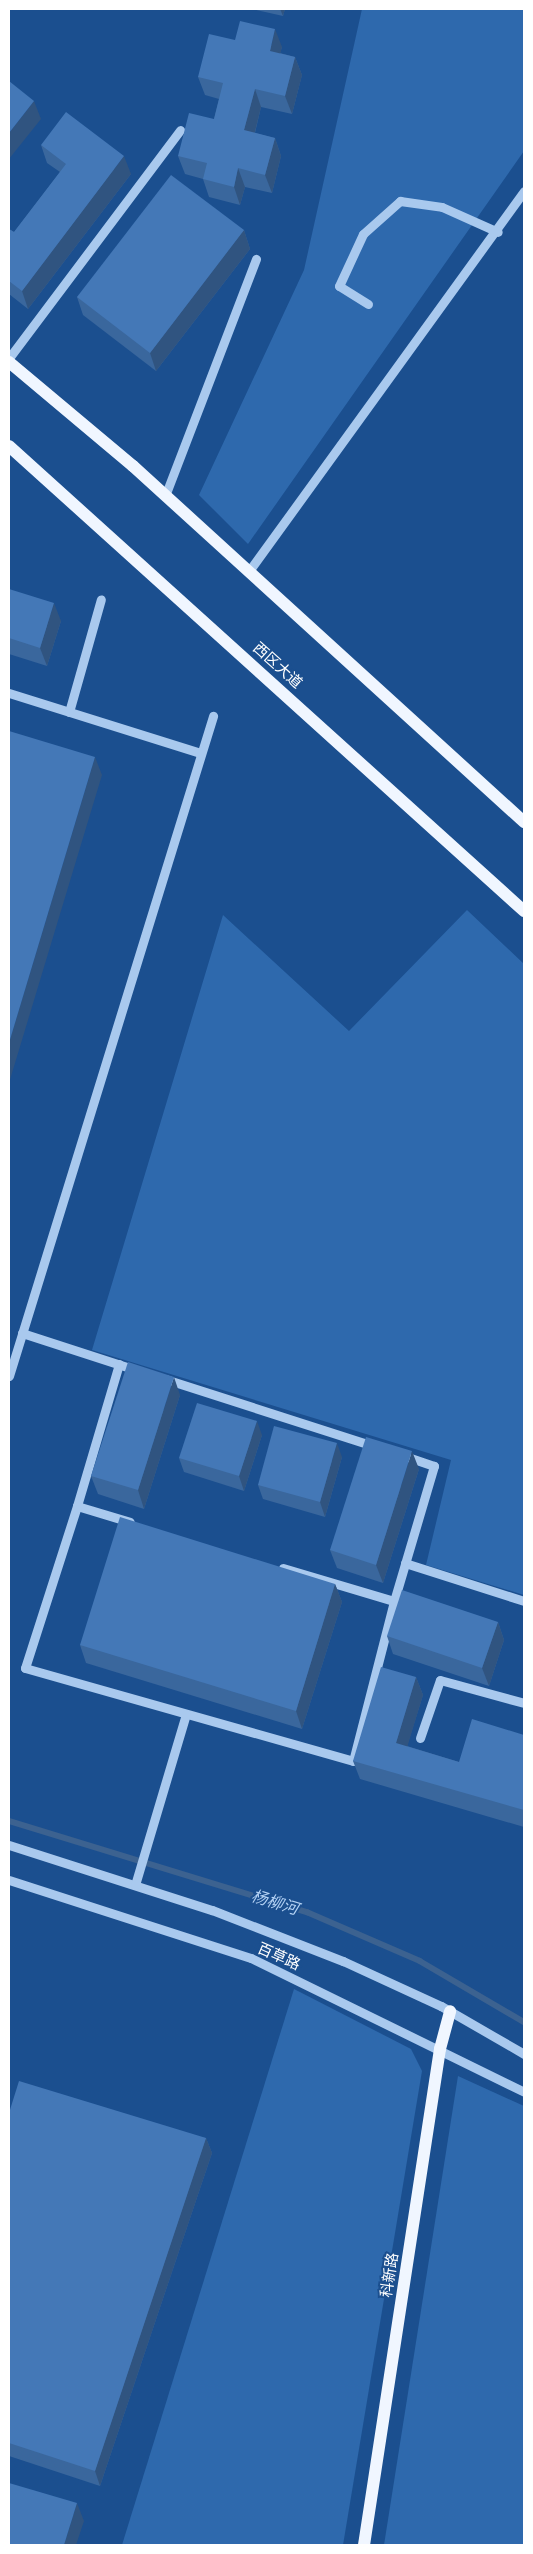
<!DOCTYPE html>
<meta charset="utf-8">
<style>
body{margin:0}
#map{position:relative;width:533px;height:2554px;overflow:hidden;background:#1b4f8f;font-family:"PT Sans","Noto Sans SC",sans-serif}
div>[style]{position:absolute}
.green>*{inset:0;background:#2e69ad}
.stream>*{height:5.5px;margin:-2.75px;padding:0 2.75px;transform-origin:2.75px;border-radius:2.75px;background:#3c6290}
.minor>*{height:9px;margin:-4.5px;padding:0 4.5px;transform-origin:4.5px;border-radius:4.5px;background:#a9c9ee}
.major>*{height:12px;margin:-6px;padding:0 6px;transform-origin:6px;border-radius:6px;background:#f0f6ff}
.wall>*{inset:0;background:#3a679d}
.shaded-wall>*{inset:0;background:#305480}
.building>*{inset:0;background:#4478b7}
span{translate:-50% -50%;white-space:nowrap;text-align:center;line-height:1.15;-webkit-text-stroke:4px #1b4f8f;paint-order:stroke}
.street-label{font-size:15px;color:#fff}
.water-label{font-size:16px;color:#b5d3f5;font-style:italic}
.frame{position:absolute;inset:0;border:10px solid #fff;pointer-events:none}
</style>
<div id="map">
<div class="green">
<i style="clip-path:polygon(362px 9px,524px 9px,524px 151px,248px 544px,199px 495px,304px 270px)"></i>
<i style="clip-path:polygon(467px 910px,524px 964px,524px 1595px,426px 1565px,451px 1460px,92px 1350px,223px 915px,349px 1031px)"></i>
<i style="clip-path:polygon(294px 1989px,411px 2049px,422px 2071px,343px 2545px,122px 2545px)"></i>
<i style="clip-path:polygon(458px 2076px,524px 2106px,524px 2545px,384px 2545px)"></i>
</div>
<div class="stream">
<i style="left:9px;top:1821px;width:312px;rotate:17deg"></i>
<i style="left:307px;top:1912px;width:123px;rotate:23.4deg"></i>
<i style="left:420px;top:1961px;width:121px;rotate:30.4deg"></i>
</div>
<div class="minor">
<i style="left:368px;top:304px;width:34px;rotate:-148deg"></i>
<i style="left:339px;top:286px;width:57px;rotate:-65.2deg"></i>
<i style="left:363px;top:234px;width:50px;rotate:-41.7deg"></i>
<i style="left:400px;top:201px;width:42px;rotate:8.1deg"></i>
<i style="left:442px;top:207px;width:61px;rotate:24.1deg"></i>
<i style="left:9px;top:358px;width:285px;rotate:-53.1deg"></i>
<i style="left:165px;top:496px;width:254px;rotate:-69deg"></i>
<i style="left:249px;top:571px;width:469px;rotate:-54.1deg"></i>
<i style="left:9px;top:693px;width:201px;rotate:17.4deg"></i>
<i style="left:69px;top:712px;width:117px;rotate:-74.2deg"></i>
<i style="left:22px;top:1333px;width:120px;rotate:18deg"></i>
<i style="left:119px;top:1364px;width:148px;rotate:106.5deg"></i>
<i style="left:77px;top:1506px;width:55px;rotate:16.8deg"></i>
<i style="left:9px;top:1376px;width:691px;rotate:-72.82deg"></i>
<i style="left:165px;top:1379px;width:219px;rotate:17.8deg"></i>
<i style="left:77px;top:1506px;width:170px;rotate:107.8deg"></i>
<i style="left:25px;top:1668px;width:341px;rotate:15.8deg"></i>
<i style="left:353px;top:1761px;width:165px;rotate:-75.6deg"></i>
<i style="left:405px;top:1563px;width:125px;rotate:17.7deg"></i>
<i style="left:283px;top:1568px;width:116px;rotate:16.6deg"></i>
<i style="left:394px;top:1601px;width:141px;rotate:-73.5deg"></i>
<i style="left:434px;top:1466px;width:31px;rotate:-161deg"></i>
<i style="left:420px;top:1738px;width:61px;rotate:-71deg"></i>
<i style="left:440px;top:1680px;width:87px;rotate:15.3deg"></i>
<i style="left:9px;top:1845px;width:213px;rotate:17.8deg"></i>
<i style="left:212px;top:1910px;width:141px;rotate:21.3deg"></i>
<i style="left:343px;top:1961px;width:108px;rotate:24.7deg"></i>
<i style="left:441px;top:2006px;width:96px;rotate:30deg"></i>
<i style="left:9px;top:1880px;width:254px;rotate:17.9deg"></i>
<i style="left:251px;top:1958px;width:304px;rotate:26.1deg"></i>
<i style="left:135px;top:1885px;width:178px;rotate:-73.4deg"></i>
</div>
<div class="major">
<i style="left:9px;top:362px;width:162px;rotate:40deg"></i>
<i style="left:133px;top:466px;width:529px;rotate:42.32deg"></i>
<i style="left:9px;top:446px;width:694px;rotate:42.08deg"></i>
<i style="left:364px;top:2545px;width:502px;rotate:-81.29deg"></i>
<i style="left:440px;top:2049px;width:39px;rotate:-75deg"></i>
</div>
<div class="wall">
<i style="clip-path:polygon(252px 9px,285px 9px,283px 16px)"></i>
<i style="clip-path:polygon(235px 40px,282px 47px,280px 53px,295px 57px,302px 75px,292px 114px,261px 107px,255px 133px,275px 138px,281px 156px,272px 193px,245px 187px,240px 205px,209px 197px,203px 179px,185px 174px,178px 156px,214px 119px,219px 99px,205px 95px,198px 77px)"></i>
<i style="clip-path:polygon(41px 145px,131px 174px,28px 309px,9px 294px,9px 229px,14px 232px,60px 172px,47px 163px)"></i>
<i style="clip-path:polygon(244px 230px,250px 249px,156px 371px,83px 315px,77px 297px)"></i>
<i style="clip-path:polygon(9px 589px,61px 621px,47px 666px,9px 654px)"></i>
<i style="clip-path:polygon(180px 1395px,144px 1509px,98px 1494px,91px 1476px)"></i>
<i style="clip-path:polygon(262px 1435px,244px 1491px,184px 1472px,179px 1458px)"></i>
<i style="clip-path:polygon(342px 1457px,325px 1517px,263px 1499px,258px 1485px)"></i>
<i style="clip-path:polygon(419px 1469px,383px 1583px,337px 1568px,330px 1550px)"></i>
<i style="clip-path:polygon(335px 1584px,342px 1602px,302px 1729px,86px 1663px,80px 1645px)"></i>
<i style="clip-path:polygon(498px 1622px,504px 1640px,489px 1686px,393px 1654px,387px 1636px)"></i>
<i style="clip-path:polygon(416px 1677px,423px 1695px,407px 1746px,459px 1762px,524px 1735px,524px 1827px,360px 1779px,353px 1761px)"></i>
<i style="clip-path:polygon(9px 2113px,206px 2138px,212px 2153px,100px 2486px,9px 2456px)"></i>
</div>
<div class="shaded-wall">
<i style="clip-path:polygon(280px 9px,285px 9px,283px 16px)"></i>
<i style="clip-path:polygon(275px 29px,282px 47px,276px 69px,270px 51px)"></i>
<i style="clip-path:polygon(295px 57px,302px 75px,292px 114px,285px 96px)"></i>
<i style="clip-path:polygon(255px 89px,261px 107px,251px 148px,244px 130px)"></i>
<i style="clip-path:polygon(34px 101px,41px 119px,9px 159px,9px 133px)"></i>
<i style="clip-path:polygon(275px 138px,281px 156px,272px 193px,265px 175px)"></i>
<i style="clip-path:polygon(124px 156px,131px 174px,28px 309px,22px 291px)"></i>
<i style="clip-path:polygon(238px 168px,245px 187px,240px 205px,234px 187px)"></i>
<i style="clip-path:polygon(244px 230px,250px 249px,156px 371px,150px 353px)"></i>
<i style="clip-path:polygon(54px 603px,61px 621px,47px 666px,40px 648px)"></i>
<i style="clip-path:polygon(95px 757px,102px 775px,9px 1083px,9px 1043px)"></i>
<i style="clip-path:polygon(174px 1377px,180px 1395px,144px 1509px,138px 1490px)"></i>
<i style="clip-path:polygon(257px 1421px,262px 1435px,244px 1491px,239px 1476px)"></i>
<i style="clip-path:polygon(337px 1443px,342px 1457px,325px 1517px,320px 1502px)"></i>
<i style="clip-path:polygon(412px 1451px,419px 1469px,383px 1583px,376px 1565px)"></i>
<i style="clip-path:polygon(335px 1584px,342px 1602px,302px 1729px,296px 1711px)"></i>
<i style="clip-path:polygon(498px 1622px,504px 1640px,489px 1686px,482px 1668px)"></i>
<i style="clip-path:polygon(416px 1677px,423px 1695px,403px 1761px,396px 1743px)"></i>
<i style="clip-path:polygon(206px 2138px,212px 2153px,100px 2486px,95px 2471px)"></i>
<i style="clip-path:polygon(77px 2503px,84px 2521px,76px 2545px,64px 2545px)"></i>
</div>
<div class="building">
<i style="clip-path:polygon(240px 21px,275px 29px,270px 51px,295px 57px,285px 96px,255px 89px,244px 130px,275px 138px,265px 175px,238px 168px,234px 187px,203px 179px,207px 163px,178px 156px,189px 113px,214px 119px,223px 83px,198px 77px,209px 34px,235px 40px)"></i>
<i style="clip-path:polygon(9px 81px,34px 101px,9px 133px)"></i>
<i style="clip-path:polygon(66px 112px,124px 156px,22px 291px,9px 281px,9px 229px,14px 232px,66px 164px,41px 145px)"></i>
<i style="clip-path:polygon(171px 175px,244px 230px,150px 353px,77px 297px)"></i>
<i style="clip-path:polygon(9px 589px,54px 603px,40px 648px,9px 638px)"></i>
<i style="clip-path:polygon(9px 731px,95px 757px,9px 1043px)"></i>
<i style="clip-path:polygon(128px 1362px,174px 1377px,138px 1490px,91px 1476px)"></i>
<i style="clip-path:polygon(197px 1403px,257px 1421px,239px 1476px,179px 1458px)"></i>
<i style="clip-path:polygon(274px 1426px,337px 1443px,320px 1502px,258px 1485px)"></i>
<i style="clip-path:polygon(366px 1437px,412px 1451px,376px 1565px,330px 1550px)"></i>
<i style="clip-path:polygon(120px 1517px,335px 1584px,296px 1711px,80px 1645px)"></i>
<i style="clip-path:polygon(402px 1590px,498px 1622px,482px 1668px,387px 1636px)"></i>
<i style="clip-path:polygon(381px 1667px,416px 1677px,396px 1743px,459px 1762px,472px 1719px,524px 1735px,524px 1810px,353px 1761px)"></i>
<i style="clip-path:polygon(19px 2081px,206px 2138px,95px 2471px,9px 2443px,9px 2113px)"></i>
<i style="clip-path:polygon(9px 2483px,77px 2503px,64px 2545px,9px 2545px)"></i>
</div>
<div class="street-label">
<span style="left:278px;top:665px;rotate:42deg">西区大道</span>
<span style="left:279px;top:1956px;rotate:24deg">百草路</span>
<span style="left:389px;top:2275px;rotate:-81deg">科新路</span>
</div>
<div class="water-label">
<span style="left:275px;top:1902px;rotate:17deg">杨柳河</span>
</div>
<div class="frame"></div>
</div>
